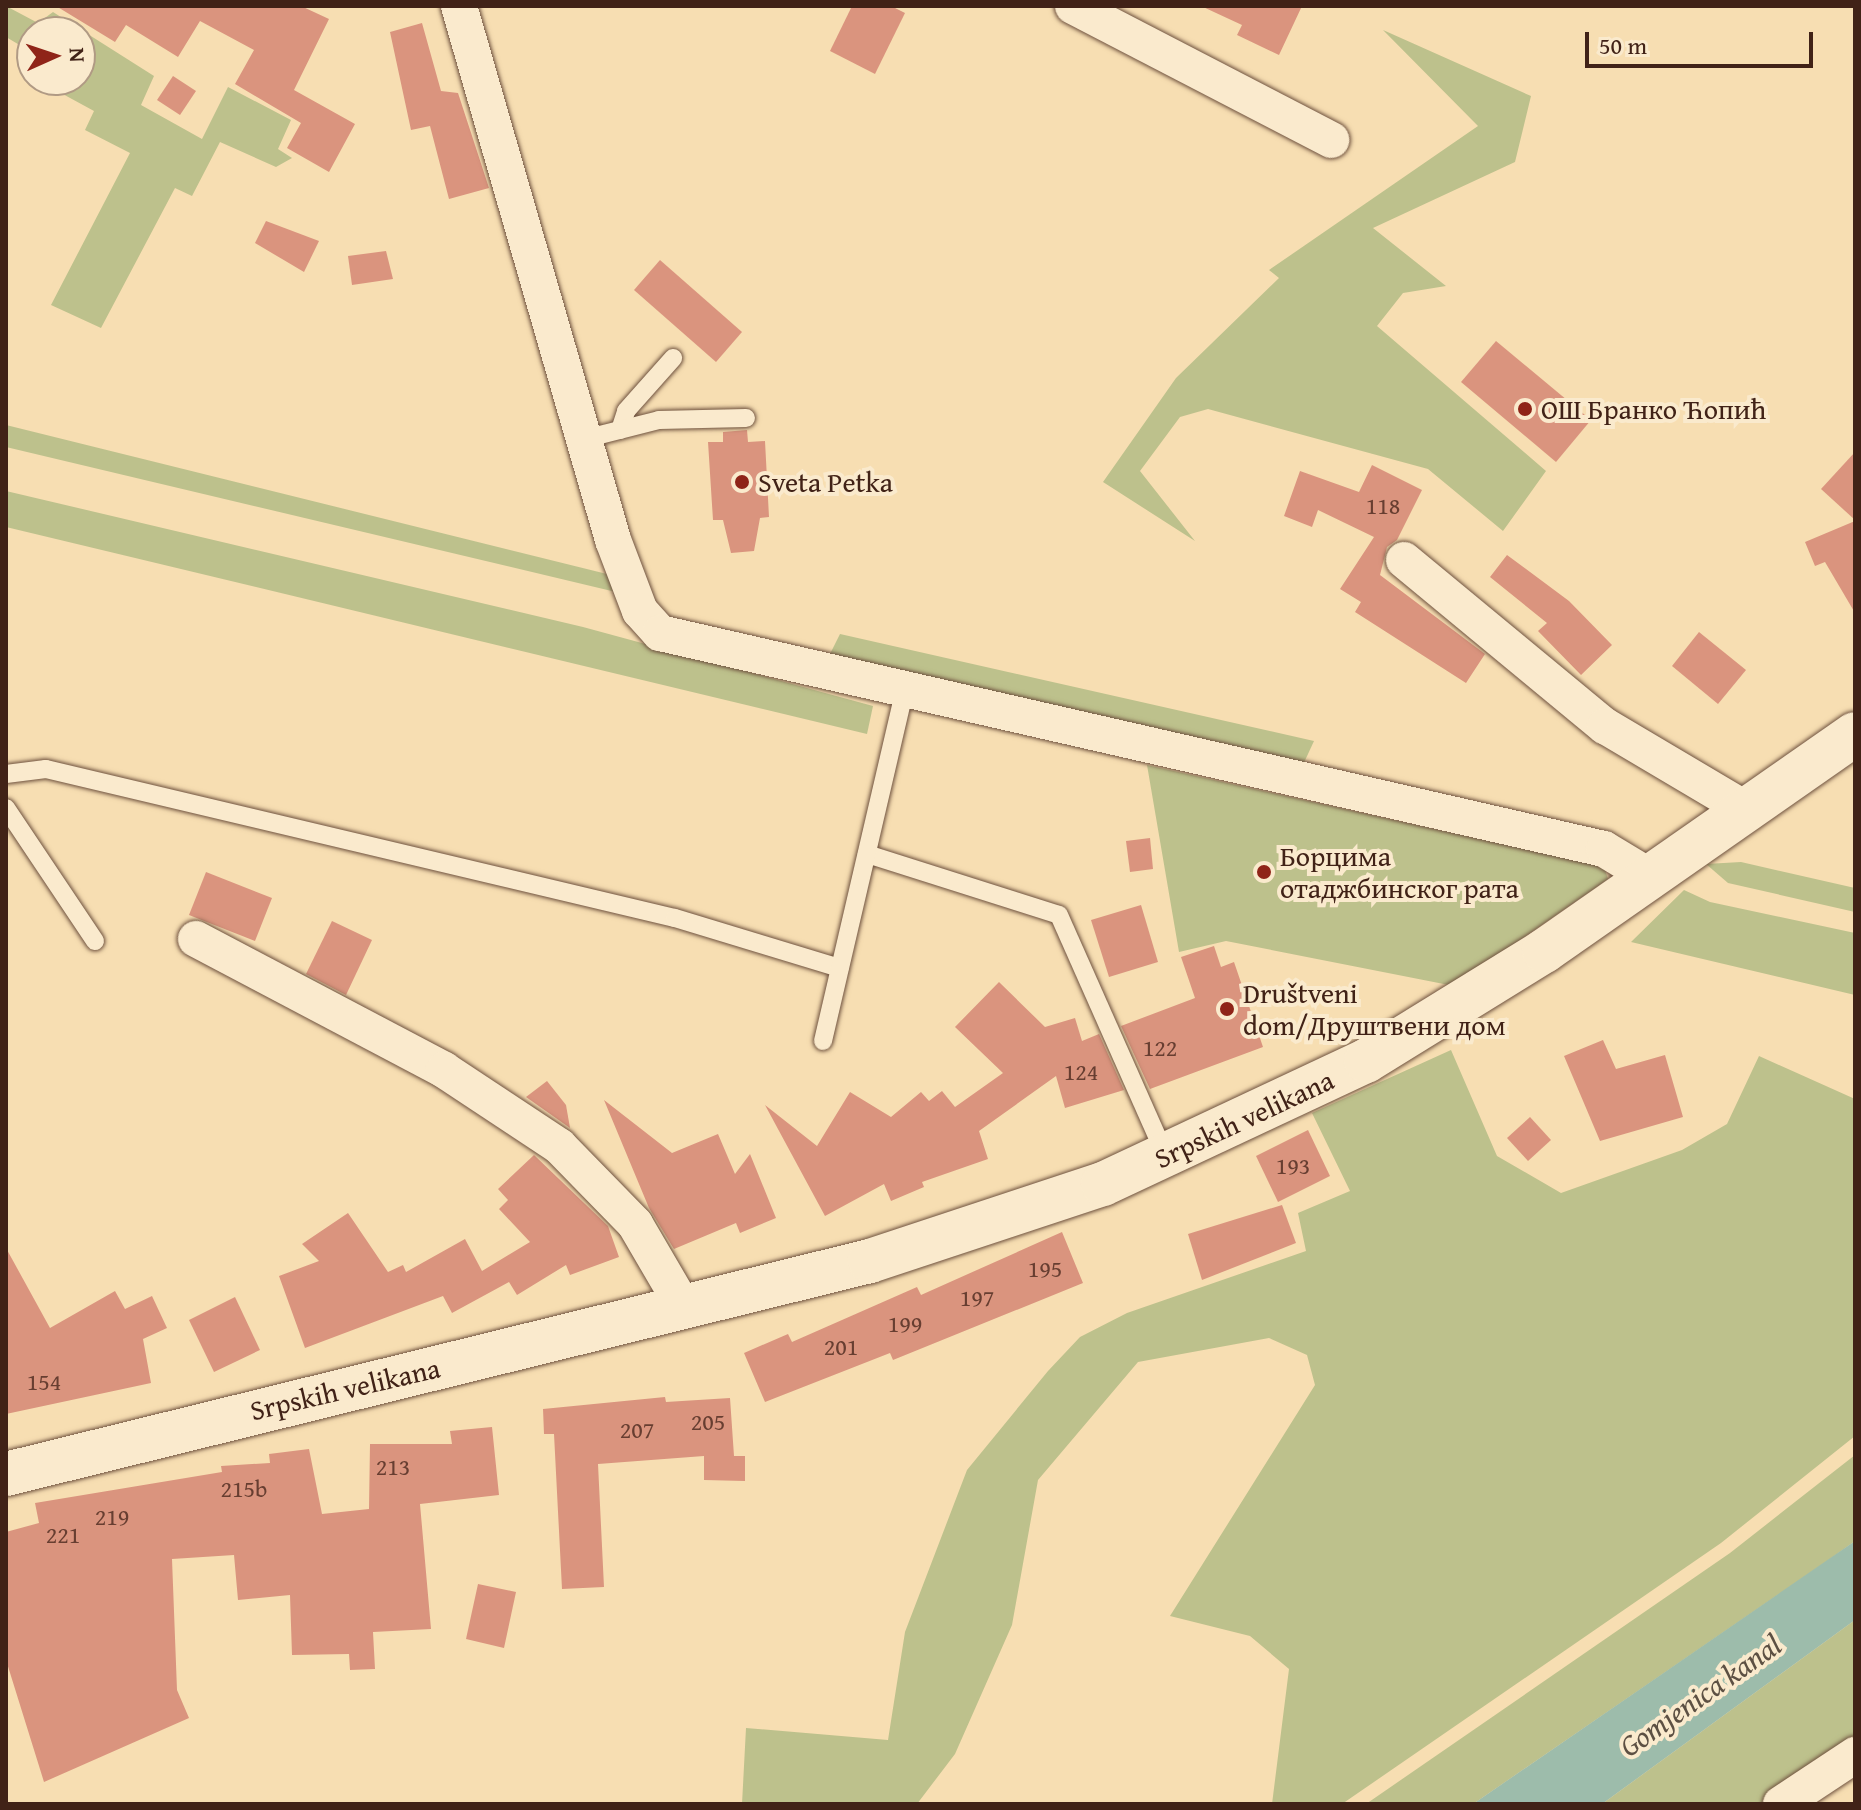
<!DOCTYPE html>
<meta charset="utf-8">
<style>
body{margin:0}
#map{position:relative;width:1861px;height:1810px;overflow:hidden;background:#f7deb2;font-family:"Gentium Book Plus",serif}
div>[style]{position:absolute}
.green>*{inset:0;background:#bdc18c}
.water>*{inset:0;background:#9dbcab}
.building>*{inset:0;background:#da947e}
.roads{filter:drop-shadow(0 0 2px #6e513e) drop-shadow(0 0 2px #6e513e)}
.service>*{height:18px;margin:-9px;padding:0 9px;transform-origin:9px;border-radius:9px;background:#faeacd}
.minor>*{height:36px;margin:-18px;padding:0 18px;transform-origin:18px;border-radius:18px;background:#faeacd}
.secondary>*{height:44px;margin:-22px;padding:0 22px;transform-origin:22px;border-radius:22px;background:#faeacd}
.dots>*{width:22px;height:22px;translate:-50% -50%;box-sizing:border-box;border:4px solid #faeacd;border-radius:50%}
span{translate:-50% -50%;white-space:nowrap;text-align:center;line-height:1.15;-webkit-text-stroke:8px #faeacd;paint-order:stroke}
.number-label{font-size:24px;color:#673e31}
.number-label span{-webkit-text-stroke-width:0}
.poi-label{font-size:28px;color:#412217}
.left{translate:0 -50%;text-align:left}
.street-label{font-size:28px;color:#412217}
.water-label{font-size:30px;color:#5d5043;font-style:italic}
.frame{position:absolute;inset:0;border:8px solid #412217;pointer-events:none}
.north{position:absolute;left:16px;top:16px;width:80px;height:80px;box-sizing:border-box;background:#faeacd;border:2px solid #b09a84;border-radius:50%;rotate:87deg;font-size:22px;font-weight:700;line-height:32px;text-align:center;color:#412217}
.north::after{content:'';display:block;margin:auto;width:28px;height:36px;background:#8f2418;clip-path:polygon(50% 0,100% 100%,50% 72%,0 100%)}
.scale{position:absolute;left:1585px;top:32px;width:228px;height:36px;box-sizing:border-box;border:4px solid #412217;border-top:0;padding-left:10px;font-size:24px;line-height:28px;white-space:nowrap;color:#412217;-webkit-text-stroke:6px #faeacd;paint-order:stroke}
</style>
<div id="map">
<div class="green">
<i style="clip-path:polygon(6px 6px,38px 23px,53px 12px,154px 76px,141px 105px,202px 139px,228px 87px,291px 120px,278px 149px,292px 158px,276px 167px,220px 142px,192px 196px,175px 188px,101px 328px,51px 305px,130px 153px,85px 130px,94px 111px,37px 80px,80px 80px,80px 32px,32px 32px,32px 77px,19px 70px,28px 50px,6px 37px)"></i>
<i style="clip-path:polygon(1383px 30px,1531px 96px,1515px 162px,1373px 228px,1446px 286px,1403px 293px,1377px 326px,1546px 471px,1503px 531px,1428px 469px,1208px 409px,1180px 417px,1140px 471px,1195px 541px,1103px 482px,1176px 378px,1279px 278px,1269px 270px,1478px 126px)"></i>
<i style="clip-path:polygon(6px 425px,615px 576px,620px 593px,6px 447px)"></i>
<i style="clip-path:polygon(6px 491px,583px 627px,873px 706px,867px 734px,6px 527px)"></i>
<i style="clip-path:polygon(840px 634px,1314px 741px,1302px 767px,829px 656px)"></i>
<i style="clip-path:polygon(1147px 765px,1604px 867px,1608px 879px,1454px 986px,1226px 941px,1179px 952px)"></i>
<i style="clip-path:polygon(1741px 862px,1855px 888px,1855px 912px,1728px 883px,1706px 864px)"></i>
<i style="clip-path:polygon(1684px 890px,1710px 902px,1855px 933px,1855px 995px,1631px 942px)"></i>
<i style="clip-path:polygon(1451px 1050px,1497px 1156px,1561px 1193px,1682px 1150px,1727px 1124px,1759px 1056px,1855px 1099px,1855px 1436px,1721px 1543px,1342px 1804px,1272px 1804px,1289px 1669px,1250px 1636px,1170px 1616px,1315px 1385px,1307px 1355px,1269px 1338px,1138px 1362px,1038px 1480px,1012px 1625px,955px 1754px,917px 1804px,742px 1804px,746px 1728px,888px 1740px,905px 1632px,967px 1470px,1048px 1371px,1080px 1337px,1127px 1313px,1306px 1251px,1298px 1213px,1350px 1191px,1312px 1113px)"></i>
<i style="clip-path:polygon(1855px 1455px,1855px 1541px,1827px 1561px,1473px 1804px,1366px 1804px,1730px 1553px)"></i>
<i style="clip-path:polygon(1855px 1620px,1855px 1737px,1761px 1804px,1602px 1804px)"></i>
</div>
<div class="water">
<i style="clip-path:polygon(1855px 1541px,1855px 1620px,1602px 1804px,1473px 1804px)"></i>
</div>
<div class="building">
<i style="clip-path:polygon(56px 6px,301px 6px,329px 19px,294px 90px,355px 124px,329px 172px,287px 148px,301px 123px,235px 84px,254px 50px,200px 21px,178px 57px,126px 25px,115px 42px)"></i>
<i style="clip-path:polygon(852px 6px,891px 6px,905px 13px,875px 74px,830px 51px)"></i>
<i style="clip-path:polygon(1201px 6px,1302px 6px,1279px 55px,1237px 35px,1242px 25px)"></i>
<i style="clip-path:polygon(422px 23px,441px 91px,458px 93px,489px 188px,449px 199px,430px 126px,411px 130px,390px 32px)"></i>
<i style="clip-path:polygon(173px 76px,196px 91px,180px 115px,157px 100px)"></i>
<i style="clip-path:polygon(266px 221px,319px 241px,304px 272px,255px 243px)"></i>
<i style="clip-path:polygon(386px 251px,393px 279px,352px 285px,348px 256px)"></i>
<i style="clip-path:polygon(660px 260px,742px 332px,716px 362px,634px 290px)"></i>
<i style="clip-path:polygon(1496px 341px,1591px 420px,1556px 462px,1461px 382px)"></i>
<i style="clip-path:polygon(747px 430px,748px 442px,765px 441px,769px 517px,760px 518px,754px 551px,731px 553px,723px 520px,713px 520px,708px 442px,723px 442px,723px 432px)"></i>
<i style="clip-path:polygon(1855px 452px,1855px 520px,1821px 489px)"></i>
<i style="clip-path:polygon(1372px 465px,1422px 490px,1397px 540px,1387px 547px,1380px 575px,1485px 654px,1466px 683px,1355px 612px,1361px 602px,1340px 589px,1374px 537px,1318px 510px,1312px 527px,1284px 516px,1300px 471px,1359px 492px)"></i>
<i style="clip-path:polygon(1855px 521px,1855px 613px,1825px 562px,1815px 566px,1805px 542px)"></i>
<i style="clip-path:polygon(1507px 555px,1569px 601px,1612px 645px,1581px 675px,1538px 631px,1547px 623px,1490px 577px)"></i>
<i style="clip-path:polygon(1699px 632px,1746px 670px,1718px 704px,1672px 666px)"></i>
<i style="clip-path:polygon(1150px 838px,1153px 869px,1130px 872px,1126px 841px)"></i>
<i style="clip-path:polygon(206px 872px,272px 898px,255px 941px,189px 915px)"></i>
<i style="clip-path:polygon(1141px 905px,1158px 962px,1109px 977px,1091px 920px)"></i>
<i style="clip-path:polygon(332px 921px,372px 940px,346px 995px,306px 974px)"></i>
<i style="clip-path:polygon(1214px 946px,1221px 967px,1234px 962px,1263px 1047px,1150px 1089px,1121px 1026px,1195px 998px,1181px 957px)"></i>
<i style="clip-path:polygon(999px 982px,1045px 1027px,1075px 1018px,1082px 1041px,1099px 1034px,1124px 1090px,1065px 1108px,1056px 1076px,979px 1131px,988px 1159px,922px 1182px,924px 1187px,891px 1201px,884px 1184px,825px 1216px,765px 1105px,817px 1146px,850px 1092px,891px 1117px,921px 1092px,929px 1101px,942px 1091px,955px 1107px,1003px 1073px,955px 1027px)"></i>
<i style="clip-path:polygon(1603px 1040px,1616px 1069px,1665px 1055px,1683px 1117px,1600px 1141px,1564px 1056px)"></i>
<i style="clip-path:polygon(547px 1081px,566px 1105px,570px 1128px,526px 1097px)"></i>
<i style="clip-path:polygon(604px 1100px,672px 1153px,718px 1134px,735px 1174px,750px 1154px,776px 1218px,740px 1233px,736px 1223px,674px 1249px,649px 1208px)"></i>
<i style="clip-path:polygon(1530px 1117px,1551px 1140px,1528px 1161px,1507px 1138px)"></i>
<i style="clip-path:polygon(1308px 1130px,1330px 1176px,1278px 1202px,1256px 1156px)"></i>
<i style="clip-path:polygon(534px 1155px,608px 1226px,619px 1257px,570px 1275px,566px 1265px,517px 1295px,509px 1282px,452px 1313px,443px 1296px,305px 1348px,279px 1276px,319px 1261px,302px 1244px,348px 1213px,388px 1272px,403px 1265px,406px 1272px,465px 1239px,482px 1271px,530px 1242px,499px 1209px,508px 1200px,498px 1189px)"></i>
<i style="clip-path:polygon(1282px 1205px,1296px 1243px,1202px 1280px,1188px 1234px)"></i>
<i style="clip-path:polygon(1062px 1232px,1083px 1283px,893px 1360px,890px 1353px,765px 1402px,744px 1353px,788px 1334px,792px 1342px,917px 1287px,921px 1295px)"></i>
<i style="clip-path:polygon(6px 1248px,50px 1328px,115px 1291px,125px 1309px,152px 1296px,167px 1328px,143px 1339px,151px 1383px,6px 1414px)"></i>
<i style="clip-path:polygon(235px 1297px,260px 1350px,214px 1372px,189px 1320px)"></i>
<i style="clip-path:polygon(665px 1397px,666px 1402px,730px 1398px,734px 1456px,745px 1456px,745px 1481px,704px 1480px,704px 1456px,598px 1464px,604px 1587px,562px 1589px,554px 1434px,544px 1434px,543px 1409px)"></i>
<i style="clip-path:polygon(492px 1427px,499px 1495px,420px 1504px,431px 1629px,373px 1632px,375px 1669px,350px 1670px,349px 1654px,292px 1655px,290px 1595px,238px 1600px,234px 1555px,172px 1559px,177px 1690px,189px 1718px,44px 1782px,6px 1660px,6px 1532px,39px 1523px,35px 1503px,222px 1472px,221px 1466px,270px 1463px,269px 1454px,309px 1449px,322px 1514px,369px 1509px,370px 1444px,452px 1444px,450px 1431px)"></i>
<i style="clip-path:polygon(478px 1584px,516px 1592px,504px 1648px,466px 1639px)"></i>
</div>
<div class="roads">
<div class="service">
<i style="left:620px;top:430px;width:20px;rotate:-72deg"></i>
<i style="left:626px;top:411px;width:71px;rotate:-48.4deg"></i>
<i style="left:584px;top:439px;width:77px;rotate:-14.2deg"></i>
<i style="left:659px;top:420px;width:87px;rotate:-1.3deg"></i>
<i style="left:6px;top:774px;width:40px;rotate:-7.1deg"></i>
<i style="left:46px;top:769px;width:646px;rotate:13.33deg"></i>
<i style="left:675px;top:918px;width:172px;rotate:16.9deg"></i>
<i style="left:6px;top:808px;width:160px;rotate:56.2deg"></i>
<i style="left:867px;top:854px;width:201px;rotate:17.6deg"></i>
<i style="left:1059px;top:915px;width:264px;rotate:66.1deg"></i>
<i style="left:823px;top:1041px;width:361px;rotate:-76.9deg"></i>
</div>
<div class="minor">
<i style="left:459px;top:6px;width:556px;rotate:73.91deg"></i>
<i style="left:613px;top:540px;width:76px;rotate:69.2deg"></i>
<i style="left:640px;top:611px;width:30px;rotate:48deg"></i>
<i style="left:660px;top:633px;width:968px;rotate:12.89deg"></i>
<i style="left:1604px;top:849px;width:56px;rotate:31.1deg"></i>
<i style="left:1073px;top:6px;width:291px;rotate:27.4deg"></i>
<i style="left:1404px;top:560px;width:261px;rotate:39.6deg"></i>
<i style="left:1605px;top:726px;width:165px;rotate:30.6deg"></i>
<i style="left:196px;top:939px;width:280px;rotate:27.8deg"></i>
<i style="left:444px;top:1070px;width:138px;rotate:33.5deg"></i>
<i style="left:559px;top:1146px;width:109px;rotate:45.7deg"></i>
<i style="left:635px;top:1224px;width:97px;rotate:59.7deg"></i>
<i style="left:1781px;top:1804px;width:89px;rotate:-33.5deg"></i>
</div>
<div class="secondary">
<i style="left:6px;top:1474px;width:890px;rotate:-13.85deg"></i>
<i style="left:870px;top:1261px;width:245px;rotate:-18.3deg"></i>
<i style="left:1103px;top:1184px;width:290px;rotate:-25.1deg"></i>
<i style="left:1366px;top:1061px;width:209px;rotate:-31.7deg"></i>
<i style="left:1544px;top:951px;width:379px;rotate:-34.9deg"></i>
</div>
</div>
<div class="dots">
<i style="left:1525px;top:409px;background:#8f2418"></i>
<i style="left:742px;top:482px;background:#8f2418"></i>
<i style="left:1264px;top:872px;background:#8f2418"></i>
<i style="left:1227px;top:1009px;background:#8f2418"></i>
</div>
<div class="number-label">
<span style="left:1383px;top:506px">118</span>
<span style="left:1160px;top:1048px">122</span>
<span style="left:1081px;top:1072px">124</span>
<span style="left:1293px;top:1166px">193</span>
<span style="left:1045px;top:1269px">195</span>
<span style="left:977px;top:1298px">197</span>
<span style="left:905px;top:1324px">199</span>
<span style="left:841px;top:1347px">201</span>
<span style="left:44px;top:1382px">154</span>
<span style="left:708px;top:1422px">205</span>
<span style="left:637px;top:1430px">207</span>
<span style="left:393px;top:1467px">213</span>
<span style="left:244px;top:1489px">215b</span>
<span style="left:112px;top:1517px">219</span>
<span style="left:63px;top:1535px">221</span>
</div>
<div class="poi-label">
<span class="left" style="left:1541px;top:409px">ОШ Бранко Ћопић</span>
<span class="left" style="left:758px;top:482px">Sveta Petka</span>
<span class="left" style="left:1280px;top:872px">Борцима<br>отаджбинског рата</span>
<span class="left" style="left:1243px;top:1009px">Društveni<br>dom/Друштвени дом</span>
</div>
<div class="street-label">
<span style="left:1244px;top:1119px;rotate:-25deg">Srpskih velikana</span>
<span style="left:345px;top:1389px;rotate:-13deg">Srpskih velikana</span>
</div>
<div class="water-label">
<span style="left:1700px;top:1695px;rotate:-35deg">Gomjenica kanal</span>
</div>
<div class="frame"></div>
<div class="north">N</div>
<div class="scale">50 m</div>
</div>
